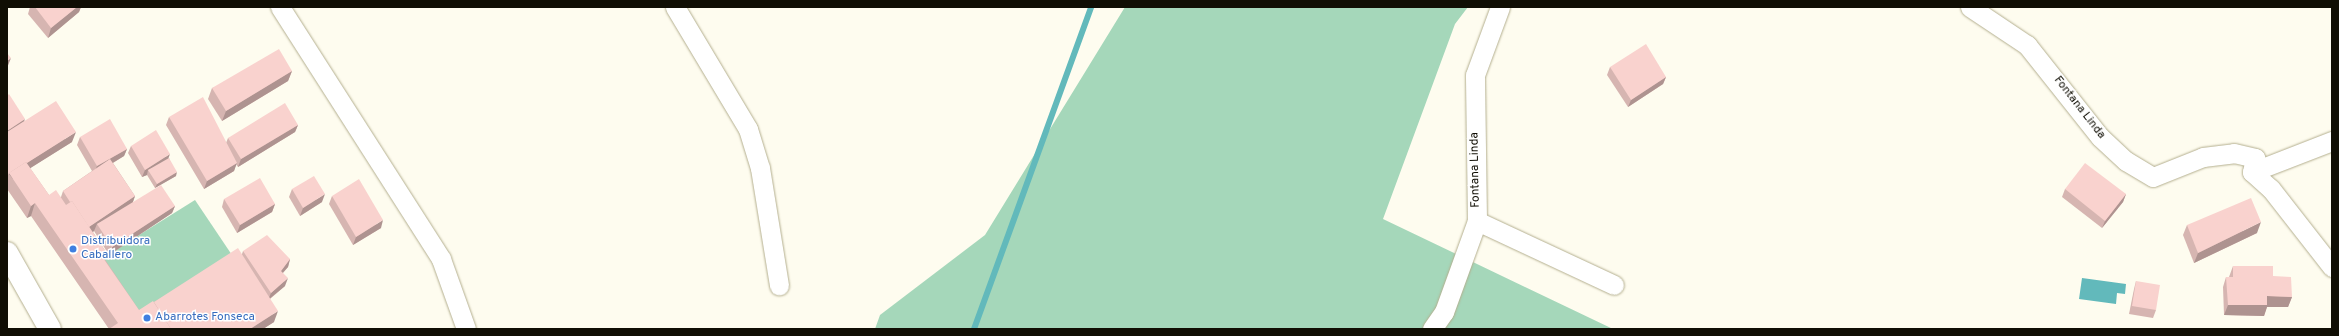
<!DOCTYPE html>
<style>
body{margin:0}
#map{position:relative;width:2339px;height:336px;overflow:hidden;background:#fefcef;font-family:Overpass,sans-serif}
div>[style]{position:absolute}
.green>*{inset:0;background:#a5d7ba}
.water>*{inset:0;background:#62b9bb}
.stream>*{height:6px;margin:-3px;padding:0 3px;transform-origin:3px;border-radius:3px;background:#62b9bb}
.roads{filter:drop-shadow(0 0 1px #b4af8f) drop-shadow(0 0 1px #b4af8f)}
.minor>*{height:19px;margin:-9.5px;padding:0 9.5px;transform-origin:9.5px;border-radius:9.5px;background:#fff}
.secondary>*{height:22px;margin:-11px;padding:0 11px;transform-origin:11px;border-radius:11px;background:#fff}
.wall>*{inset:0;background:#d6b5b1}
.shaded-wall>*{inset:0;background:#ae9390}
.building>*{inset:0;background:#f9d2ce}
.dots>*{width:11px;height:11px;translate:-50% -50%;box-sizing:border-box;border:2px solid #fff;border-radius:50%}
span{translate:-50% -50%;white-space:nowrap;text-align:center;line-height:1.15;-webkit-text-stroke:3px #fff;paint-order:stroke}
.street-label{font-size:12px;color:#100e04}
.shop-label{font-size:12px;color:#366cbe}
.left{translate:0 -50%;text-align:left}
.frame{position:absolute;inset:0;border:8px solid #100e04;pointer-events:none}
</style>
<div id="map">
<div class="green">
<i style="clip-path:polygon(1125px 7px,1468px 7px,1455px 24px,1383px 219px,1613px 329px,875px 329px,880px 315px,985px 235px)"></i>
<i style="clip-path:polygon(195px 200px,234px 258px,135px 322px,99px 260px)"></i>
</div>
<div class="water">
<i style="clip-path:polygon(2082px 278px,2126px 284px,2125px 294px,2117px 293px,2116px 304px,2079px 299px)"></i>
</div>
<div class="stream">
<i style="left:974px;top:329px;width:343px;rotate:-70deg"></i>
</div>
<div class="roads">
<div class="minor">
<i style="left:280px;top:7px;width:299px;rotate:57.4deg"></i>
<i style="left:441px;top:259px;width:74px;rotate:70.3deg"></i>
<i style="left:675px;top:7px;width:142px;rotate:59.1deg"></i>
<i style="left:748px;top:129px;width:41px;rotate:72.9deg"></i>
<i style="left:760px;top:168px;width:119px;rotate:80.8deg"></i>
<i style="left:1970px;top:7px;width:69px;rotate:33.7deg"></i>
<i style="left:2027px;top:45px;width:117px;rotate:51.6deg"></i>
<i style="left:2100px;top:137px;width:35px;rotate:43deg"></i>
<i style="left:2126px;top:161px;width:31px;rotate:31deg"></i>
<i style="left:2153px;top:177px;width:54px;rotate:-21.8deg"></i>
<i style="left:2203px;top:157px;width:31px;rotate:-7deg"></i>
<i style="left:2234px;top:153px;width:22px;rotate:13deg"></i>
<i style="left:2255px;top:158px;width:14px;rotate:102deg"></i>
<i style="left:2252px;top:172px;width:86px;rotate:-21.2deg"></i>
<i style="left:2252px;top:172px;width:25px;rotate:42deg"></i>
<i style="left:2271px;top:189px;width:99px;rotate:52deg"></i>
<i style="left:1477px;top:221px;width:151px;rotate:25deg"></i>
<i style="left:1432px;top:329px;width:21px;rotate:-55deg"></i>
<i style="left:1444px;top:312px;width:97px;rotate:-70.1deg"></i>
<i style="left:1477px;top:221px;width:146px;rotate:-90.8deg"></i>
<i style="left:1475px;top:75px;width:72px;rotate:-69.8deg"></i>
</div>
<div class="secondary">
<i style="left:7px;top:253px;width:87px;rotate:60.5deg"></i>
</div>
</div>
<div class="wall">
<i style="clip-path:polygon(30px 7px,81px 7px,79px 12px,48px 38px,28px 14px)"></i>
<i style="clip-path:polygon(1610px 67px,1666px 77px,1663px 84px,1628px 107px,1607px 75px)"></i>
<i style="clip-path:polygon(292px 71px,288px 81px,222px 121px,208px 99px,212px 88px)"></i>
<i style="clip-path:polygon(7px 96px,24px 121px,72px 142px,30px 168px,49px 195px,61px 197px,63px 191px,92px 171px,77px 145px,80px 137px,127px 149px,124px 156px,113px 163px,135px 196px,133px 202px,175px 206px,172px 213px,109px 255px,94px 231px,93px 232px,106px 252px,104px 258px,139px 310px,242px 254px,243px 251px,290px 259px,288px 267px,283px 273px,285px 286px,270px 299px,274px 322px,263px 329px,109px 329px,31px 216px,27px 218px,7px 189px)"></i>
<i style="clip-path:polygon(169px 117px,226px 143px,228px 138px,298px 125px,295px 132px,238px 167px,236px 164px,234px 171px,204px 189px,166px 125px)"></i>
<i style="clip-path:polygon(131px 146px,169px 158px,176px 176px,155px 188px,147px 175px,142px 177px,128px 153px)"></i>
<i style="clip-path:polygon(292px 189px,322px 202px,300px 216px,289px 197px)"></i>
<i style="clip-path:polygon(2065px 189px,2126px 194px,2123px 202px,2102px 228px,2062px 197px)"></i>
<i style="clip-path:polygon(332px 196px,381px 228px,353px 245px,329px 204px)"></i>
<i style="clip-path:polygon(224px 199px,275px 204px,272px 212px,237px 233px,222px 207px)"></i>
<i style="clip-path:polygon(2187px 225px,2257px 233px,2194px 263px,2183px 235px)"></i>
<i style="clip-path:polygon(2233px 266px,2273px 276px,2292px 297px,2288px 307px,2267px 307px,2264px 316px,2224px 315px,2223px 287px,2226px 277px,2229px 277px)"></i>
<i style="clip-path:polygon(2136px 281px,2156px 310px,2153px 318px,2129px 314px,2134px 289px)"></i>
</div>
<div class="shaded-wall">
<i style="clip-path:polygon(77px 7px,81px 7px,79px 12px,48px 38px,51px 28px)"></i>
<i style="clip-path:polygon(11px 58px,7px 68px,7px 61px)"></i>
<i style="clip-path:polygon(292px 71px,288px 81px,222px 121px,226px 111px)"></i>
<i style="clip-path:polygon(1666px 77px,1663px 84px,1628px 107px,1631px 100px)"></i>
<i style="clip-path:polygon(25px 119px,22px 127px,7px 137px,7px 131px)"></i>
<i style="clip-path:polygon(298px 125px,295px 132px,238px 167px,241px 159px)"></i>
<i style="clip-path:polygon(76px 132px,72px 142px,13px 179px,9px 174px)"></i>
<i style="clip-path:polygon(127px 149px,124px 156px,94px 174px,97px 166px)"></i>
<i style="clip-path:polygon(170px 154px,167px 162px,148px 170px,147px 175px,142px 177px,145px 170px)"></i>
<i style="clip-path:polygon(237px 163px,234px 171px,204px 189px,207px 181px)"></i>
<i style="clip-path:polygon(177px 172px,176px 176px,155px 188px,157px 184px)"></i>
<i style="clip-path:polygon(325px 194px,322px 202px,300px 216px,303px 208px)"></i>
<i style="clip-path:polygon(2126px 194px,2123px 202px,2102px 228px,2105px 221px)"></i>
<i style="clip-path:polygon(135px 196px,131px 207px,97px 224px,94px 231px,83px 238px,87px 228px)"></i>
<i style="clip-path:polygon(35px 203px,31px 216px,27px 218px,31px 206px)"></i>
<i style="clip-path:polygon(275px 204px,272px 212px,237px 233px,240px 225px)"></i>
<i style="clip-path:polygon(175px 206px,172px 213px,109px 255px,112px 247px)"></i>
<i style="clip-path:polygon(383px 220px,381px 228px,353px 245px,356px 237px)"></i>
<i style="clip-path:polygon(2261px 222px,2257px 233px,2194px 263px,2198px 253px)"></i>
<i style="clip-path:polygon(106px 252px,102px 264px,101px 255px)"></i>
<i style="clip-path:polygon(290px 259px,288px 267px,278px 278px,281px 271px)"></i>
<i style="clip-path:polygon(288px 278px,285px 286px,268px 300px,271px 293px)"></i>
<i style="clip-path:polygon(2267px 296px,2292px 297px,2288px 307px,2267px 307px,2264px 316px,2224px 315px,2228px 305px)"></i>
<i style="clip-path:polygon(278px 311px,274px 322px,263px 329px,250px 329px)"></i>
</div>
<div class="building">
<i style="clip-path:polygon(35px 7px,77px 7px,51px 28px)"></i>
<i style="clip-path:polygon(1646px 44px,1666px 77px,1631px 100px,1610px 67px)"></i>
<i style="clip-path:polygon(279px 49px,292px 71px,226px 111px,212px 88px)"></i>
<i style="clip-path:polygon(7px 53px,11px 58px,7px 61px)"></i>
<i style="clip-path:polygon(9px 94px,25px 119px,7px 131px,7px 96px)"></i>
<i style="clip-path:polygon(203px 97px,237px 163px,207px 181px,169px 117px)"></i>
<i style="clip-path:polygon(56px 101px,76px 132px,27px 163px,26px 162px,9px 173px,8px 175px,7px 173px,7px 132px)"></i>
<i style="clip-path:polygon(285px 103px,298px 125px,241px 159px,228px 138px)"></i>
<i style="clip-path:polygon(110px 119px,127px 149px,97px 166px,80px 137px)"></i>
<i style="clip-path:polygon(156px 130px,170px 154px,145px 170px,131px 146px)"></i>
<i style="clip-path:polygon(169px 158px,177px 172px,157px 184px,148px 170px)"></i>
<i style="clip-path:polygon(110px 159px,135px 196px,89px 227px,72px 201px,70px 202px,63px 191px)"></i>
<i style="clip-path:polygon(26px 162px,49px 195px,56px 190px,66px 205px,72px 201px,106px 252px,101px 255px,139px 310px,153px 301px,171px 329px,109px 329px,118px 323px,35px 203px,31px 206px,9px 173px)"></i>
<i style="clip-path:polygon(2085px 163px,2126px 194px,2105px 221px,2065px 189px)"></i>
<i style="clip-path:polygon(314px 176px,325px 194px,303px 208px,292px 189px)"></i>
<i style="clip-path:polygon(260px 178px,275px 204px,240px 225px,224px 199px)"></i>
<i style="clip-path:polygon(359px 179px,383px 220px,356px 237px,332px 196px)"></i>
<i style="clip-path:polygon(161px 185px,175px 206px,112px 247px,97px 224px)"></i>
<i style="clip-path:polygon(2251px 198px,2261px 222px,2198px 253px,2187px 225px)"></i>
<i style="clip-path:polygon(267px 235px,290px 259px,281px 271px,288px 278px,271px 293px,243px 251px)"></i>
<i style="clip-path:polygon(238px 248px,278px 311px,250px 329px,171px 329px,154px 302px)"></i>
<i style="clip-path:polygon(2233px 266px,2273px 266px,2273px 276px,2291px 277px,2292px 297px,2267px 296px,2267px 305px,2228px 305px,2226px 277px,2233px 277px)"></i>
<i style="clip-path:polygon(2136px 281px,2160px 285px,2156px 310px,2132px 306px)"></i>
</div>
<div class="dots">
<i style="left:73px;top:249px;background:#3f7fe0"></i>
<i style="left:147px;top:318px;background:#3f7fe0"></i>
</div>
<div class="street-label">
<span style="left:2079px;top:108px;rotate:52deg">Fontana Linda</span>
<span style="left:1476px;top:170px;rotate:-91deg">Fontana Linda</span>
</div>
<div class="shop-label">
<span class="left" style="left:81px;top:249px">Distribuidora<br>Caballero</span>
<span class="left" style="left:155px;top:318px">Abarrotes Fonseca</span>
</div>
<div class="frame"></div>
</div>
